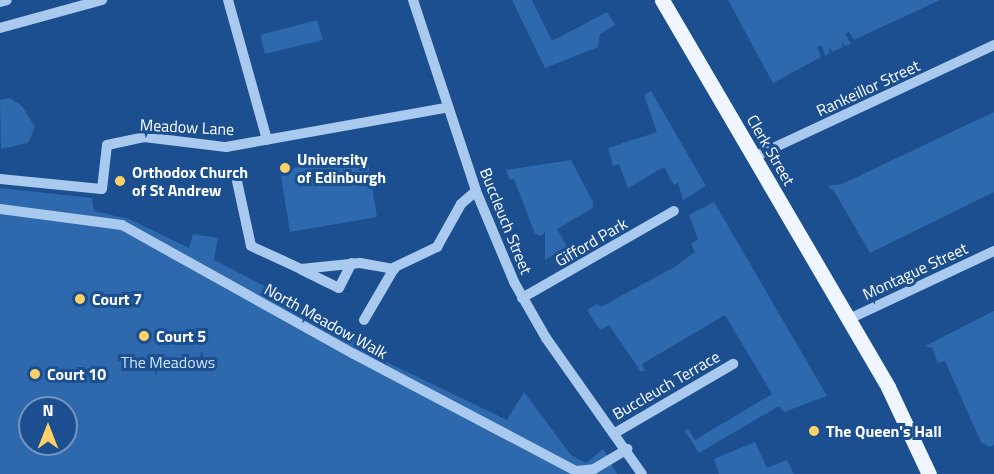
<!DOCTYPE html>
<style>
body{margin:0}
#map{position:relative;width:994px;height:474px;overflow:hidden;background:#1b4f8f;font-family:"Titillium Web",sans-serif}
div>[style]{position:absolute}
.green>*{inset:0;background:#2e69ad}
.minor>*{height:10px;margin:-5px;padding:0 5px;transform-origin:5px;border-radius:5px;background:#a9c9ee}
.major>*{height:15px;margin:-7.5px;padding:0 7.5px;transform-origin:7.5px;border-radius:7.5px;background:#f0f6ff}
.dots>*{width:16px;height:16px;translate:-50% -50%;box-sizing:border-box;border:3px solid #1b4f8f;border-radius:50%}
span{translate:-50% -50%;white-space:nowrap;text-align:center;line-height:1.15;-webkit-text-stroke:6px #1b4f8f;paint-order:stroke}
.street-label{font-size:16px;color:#fff}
.poi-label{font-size:16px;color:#fff;font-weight:700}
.left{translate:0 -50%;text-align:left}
.park-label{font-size:16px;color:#cfe3fa}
.north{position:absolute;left:18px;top:396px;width:60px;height:60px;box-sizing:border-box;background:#1b4f8f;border:2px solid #7695bc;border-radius:50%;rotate:0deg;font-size:16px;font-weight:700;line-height:24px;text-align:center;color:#fff}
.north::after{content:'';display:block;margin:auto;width:21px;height:27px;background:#ffd166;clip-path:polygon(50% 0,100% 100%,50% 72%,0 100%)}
</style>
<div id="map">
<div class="green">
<i style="clip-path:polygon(512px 0,532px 0,552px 41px,607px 12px,615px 25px,600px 34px,598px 47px,545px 68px)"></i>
<i style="clip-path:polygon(728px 0,940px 0,854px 40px,849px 32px,845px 34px,851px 44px,846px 46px,841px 41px,843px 47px,832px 52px,829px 46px,830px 53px,825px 56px,822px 45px,817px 47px,821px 57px,773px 83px)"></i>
<i style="clip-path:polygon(317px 20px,323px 40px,265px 54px,260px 35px)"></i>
<i style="clip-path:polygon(651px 91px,706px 186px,683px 200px,678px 183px,674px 185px,664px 167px,628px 188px,619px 164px,613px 166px,608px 148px,657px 132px,644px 95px)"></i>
<i style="clip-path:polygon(10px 98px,22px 106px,35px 127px,28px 143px,1px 149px,0 100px)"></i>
<i style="clip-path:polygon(994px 112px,994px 192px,870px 253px,834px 191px,827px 186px,842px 184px)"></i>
<i style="clip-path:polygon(367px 156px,377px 217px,290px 232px,280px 170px)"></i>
<i style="clip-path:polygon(571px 160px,593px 202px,593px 208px,557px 229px,567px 247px,545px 260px,545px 232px,541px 236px,535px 234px,514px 179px,510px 180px,506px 170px)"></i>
<i style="clip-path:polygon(evenodd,0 188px,92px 198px,94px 211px,129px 219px,189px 248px,193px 234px,218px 238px,214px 260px,365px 337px,363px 347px,370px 354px,507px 420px,524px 392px,571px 455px,586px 463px,603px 449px,617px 474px,0 474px,0 188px,30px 408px,66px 408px,66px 444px,30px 444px,30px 408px)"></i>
<i style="clip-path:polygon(714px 202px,827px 396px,784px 412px,779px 406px,699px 453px,685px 431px,688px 429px,695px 440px,772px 394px,725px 315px,642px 364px,645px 370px,641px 372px,609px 325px,600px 330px,587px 310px,597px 304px,601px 307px,676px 266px,695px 252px,691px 244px,698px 239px,689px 215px)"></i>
<i style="clip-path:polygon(994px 311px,994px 445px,989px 447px,981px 442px,945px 361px,938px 363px,932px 348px,925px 346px)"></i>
<i style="clip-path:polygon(755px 442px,767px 468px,787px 460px,794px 474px,719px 474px,714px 459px)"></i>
</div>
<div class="minor">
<i style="left:228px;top:0;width:145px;rotate:74.4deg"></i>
<i style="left:413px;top:0;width:201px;rotate:71.7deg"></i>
<i style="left:476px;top:191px;width:99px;rotate:67.3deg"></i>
<i style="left:514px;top:282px;width:64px;rotate:60.3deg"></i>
<i style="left:546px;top:338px;width:166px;rotate:54.8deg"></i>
<i style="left:0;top:2px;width:7px;rotate:-16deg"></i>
<i style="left:0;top:28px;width:106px;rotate:-15.4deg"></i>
<i style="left:754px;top:157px;width:265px;rotate:-25deg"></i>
<i style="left:0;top:179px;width:102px;rotate:5.6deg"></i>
<i style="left:102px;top:189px;width:44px;rotate:-83.5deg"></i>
<i style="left:107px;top:145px;width:38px;rotate:-12deg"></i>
<i style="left:144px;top:137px;width:83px;rotate:7deg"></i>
<i style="left:226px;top:147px;width:223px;rotate:-10.1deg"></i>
<i style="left:237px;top:181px;width:66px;rotate:77.8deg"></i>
<i style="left:251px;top:246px;width:55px;rotate:24.7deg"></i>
<i style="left:301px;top:269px;width:59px;rotate:-5.8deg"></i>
<i style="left:360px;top:263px;width:35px;rotate:10deg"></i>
<i style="left:0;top:209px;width:123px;rotate:7.5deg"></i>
<i style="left:122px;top:225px;width:265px;rotate:29.1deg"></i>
<i style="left:354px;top:354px;width:251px;rotate:27.8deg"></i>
<i style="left:576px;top:471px;width:18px;rotate:-6deg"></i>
<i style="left:594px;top:469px;width:39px;rotate:-31deg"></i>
<i style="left:302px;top:270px;width:41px;rotate:25.9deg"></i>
<i style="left:339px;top:288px;width:28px;rotate:-63deg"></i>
<i style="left:522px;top:298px;width:175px;rotate:-29.8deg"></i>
<i style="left:849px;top:319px;width:160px;rotate:-25.1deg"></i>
<i style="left:364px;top:320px;width:61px;rotate:-59.7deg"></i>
<i style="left:395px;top:267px;width:47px;rotate:-25.5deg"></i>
<i style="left:437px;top:247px;width:49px;rotate:-60.8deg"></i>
<i style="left:461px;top:204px;width:20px;rotate:-41deg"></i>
<i style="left:615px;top:433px;width:137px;rotate:-30.3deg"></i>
</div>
<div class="major">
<i style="left:662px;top:0;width:448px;rotate:59.7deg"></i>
<i style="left:888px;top:387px;width:96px;rotate:64.8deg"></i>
</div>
<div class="dots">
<i style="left:285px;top:168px;background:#ffd166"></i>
<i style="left:120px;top:181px;background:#ffd166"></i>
<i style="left:80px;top:299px;background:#ffd166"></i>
<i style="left:144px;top:336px;background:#ffd166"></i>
<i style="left:35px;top:374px;background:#ffd166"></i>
<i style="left:814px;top:431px;background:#ffd166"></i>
</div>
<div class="street-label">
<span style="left:868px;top:88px;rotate:-25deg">Rankeillor Street</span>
<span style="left:187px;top:127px;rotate:3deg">Meadow Lane</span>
<span style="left:771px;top:150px;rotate:60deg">Clerk Street</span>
<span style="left:506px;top:221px;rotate:68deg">Buccleuch Street</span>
<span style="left:591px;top:242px;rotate:-30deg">Gifford Park</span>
<span style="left:915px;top:271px;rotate:-25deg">Montague Street</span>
<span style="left:326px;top:321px;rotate:29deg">North Meadow Walk</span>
<span style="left:666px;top:385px;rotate:-30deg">Buccleuch Terrace</span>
</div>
<div class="poi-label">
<span class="left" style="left:297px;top:168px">University<br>of Edinburgh</span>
<span class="left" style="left:132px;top:181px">Orthodox Church<br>of St Andrew</span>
<span class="left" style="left:92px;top:299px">Court 7</span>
<span class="left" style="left:156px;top:336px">Court 5</span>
<span class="left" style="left:47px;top:374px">Court 10</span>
<span class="left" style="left:826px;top:431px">The Queen's Hall</span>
</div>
<div class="park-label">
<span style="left:168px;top:362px">The Meadows</span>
</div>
<div class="north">N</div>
</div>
